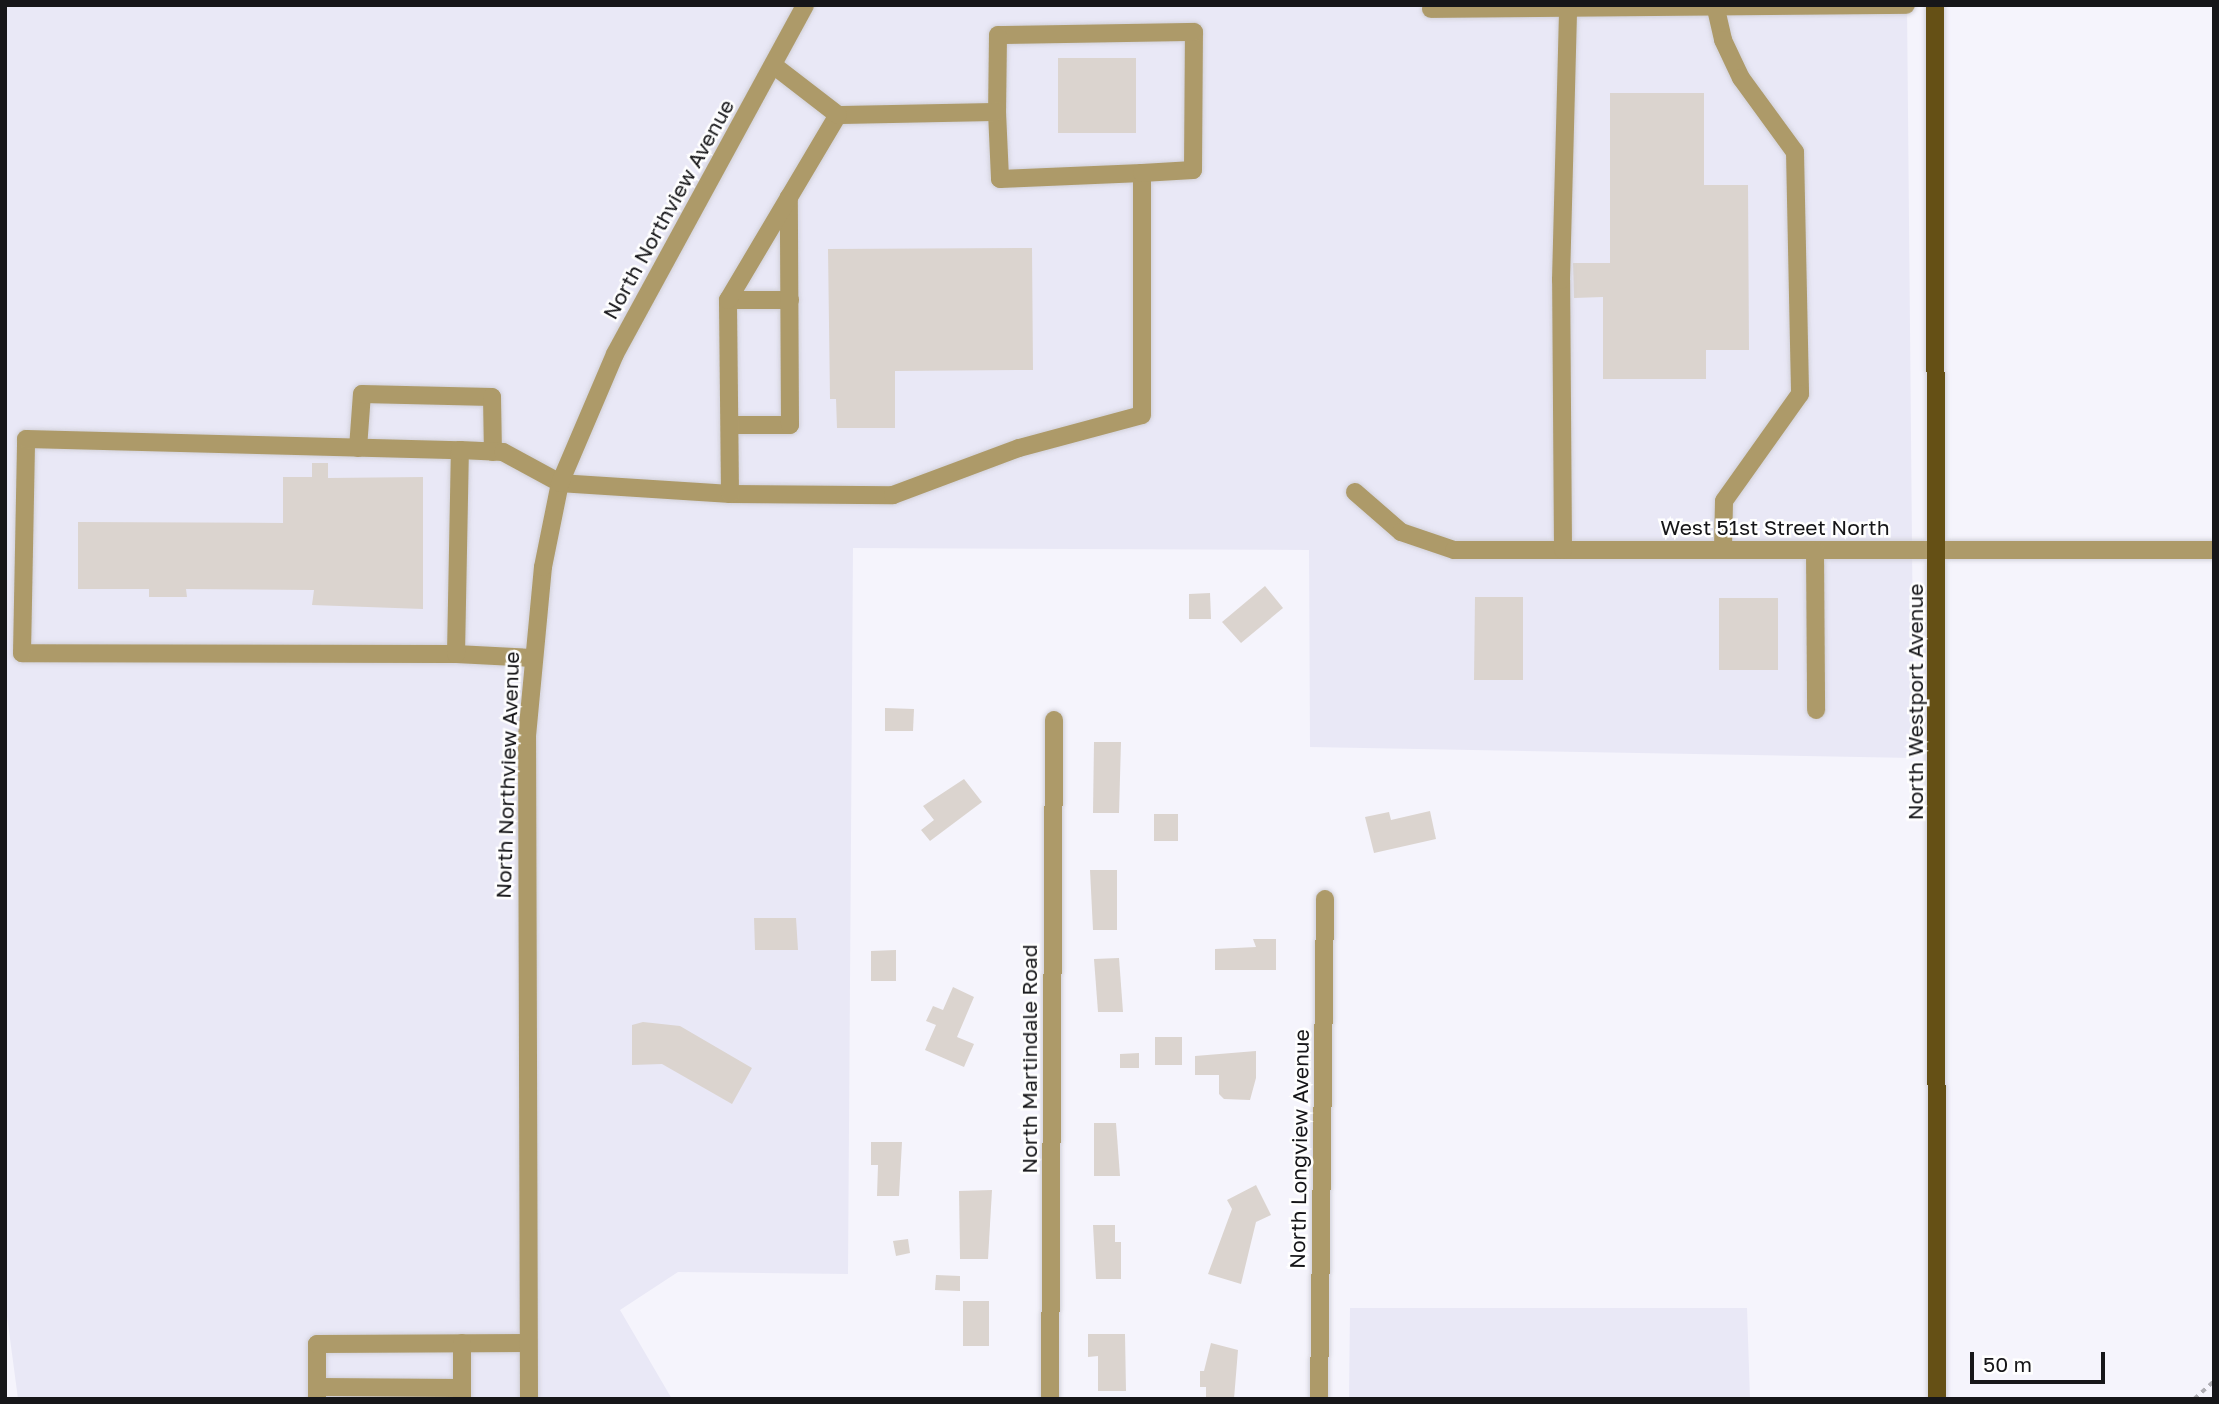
<!DOCTYPE html>
<style>
body{margin:0}
#map{position:relative;width:2219px;height:1404px;overflow:hidden;background:#f5f4fc;font-family:"Golos Text",sans-serif}
div>[style]{position:absolute}
.built>*{inset:0;background:#e9e8f6}
.building>*{inset:0;background:#dbd4cf}
.path>*{height:3.5px;margin-top:-1.75px;transform-origin:0;background:repeating-linear-gradient(90deg,#afaeb4 0 5px,transparent 0 10px)}
.roads{filter:drop-shadow(0 0 2px #d1d0d8) drop-shadow(0 0 2px #d1d0d8)}
.minor>*{height:18px;margin:-9px;padding:0 9px;transform-origin:9px;border-radius:9px;background:#ad9a69}
.major>*{height:18px;margin:-9px;padding:0 9px;transform-origin:9px;border-radius:9px;background:#655015}
span{translate:-50% -50%;white-space:nowrap;text-align:center;line-height:1.15;-webkit-text-stroke:5px #fff;paint-order:stroke}
.street-label{font-size:21px;color:#161619}
.frame{position:absolute;inset:0;border:7px solid #161619;pointer-events:none}
.scale{position:absolute;left:1970px;top:1352px;width:135px;height:32px;box-sizing:border-box;border:4px solid #161619;border-top:0;padding-left:9px;font-size:21px;line-height:24px;white-space:nowrap;color:#161619;-webkit-text-stroke:5px #fff;paint-order:stroke}
</style>
<div id="map">
<div class="built">
<i style="clip-path:polygon(5px 5px,1907px 5px,1914px 758px,1310px 747px,1309px 550px,853px 548px,848px 1274px,678px 1272px,620px 1310px,672px 1399px,18px 1399px,5px 1301px)"></i>
<i style="clip-path:polygon(1350px 1308px,1747px 1308px,1750px 1399px,1349px 1399px)"></i>
</div>
<div class="building">
<i style="clip-path:polygon(1058px 58px,1136px 58px,1136px 133px,1058px 133px)"></i>
<i style="clip-path:polygon(1610px 93px,1704px 93px,1704px 185px,1748px 185px,1749px 350px,1706px 350px,1706px 379px,1603px 379px,1603px 297px,1574px 298px,1573px 263px,1610px 263px)"></i>
<i style="clip-path:polygon(1032px 248px,1033px 370px,895px 371px,895px 428px,837px 428px,836px 399px,830px 399px,828px 249px)"></i>
<i style="clip-path:polygon(312px 463px,328px 463px,328px 478px,423px 477px,423px 609px,312px 605px,314px 590px,186px 589px,187px 597px,149px 597px,149px 589px,78px 589px,78px 522px,283px 523px,283px 477px,312px 477px)"></i>
<i style="clip-path:polygon(1265px 586px,1283px 608px,1241px 643px,1222px 622px)"></i>
<i style="clip-path:polygon(1210px 593px,1211px 619px,1189px 619px,1189px 594px)"></i>
<i style="clip-path:polygon(1475px 597px,1523px 597px,1523px 680px,1474px 680px)"></i>
<i style="clip-path:polygon(1719px 598px,1778px 598px,1778px 670px,1719px 670px)"></i>
<i style="clip-path:polygon(885px 708px,914px 709px,913px 731px,885px 731px)"></i>
<i style="clip-path:polygon(1094px 742px,1121px 742px,1119px 813px,1093px 813px)"></i>
<i style="clip-path:polygon(964px 779px,982px 802px,930px 841px,921px 830px,934px 820px,923px 806px)"></i>
<i style="clip-path:polygon(1430px 811px,1436px 839px,1374px 853px,1365px 817px,1389px 812px,1391px 820px)"></i>
<i style="clip-path:polygon(1154px 814px,1178px 814px,1178px 841px,1154px 841px)"></i>
<i style="clip-path:polygon(1090px 870px,1117px 870px,1117px 930px,1093px 930px)"></i>
<i style="clip-path:polygon(754px 918px,796px 918px,798px 950px,755px 950px)"></i>
<i style="clip-path:polygon(1253px 939px,1276px 939px,1276px 970px,1215px 970px,1215px 949px,1256px 947px)"></i>
<i style="clip-path:polygon(896px 950px,896px 981px,871px 981px,871px 951px)"></i>
<i style="clip-path:polygon(1119px 958px,1123px 1012px,1098px 1012px,1094px 959px)"></i>
<i style="clip-path:polygon(953px 987px,974px 997px,957px 1037px,974px 1044px,964px 1067px,925px 1050px,936px 1025px,926px 1021px,933px 1006px,943px 1010px)"></i>
<i style="clip-path:polygon(643px 1022px,680px 1026px,752px 1068px,732px 1104px,662px 1064px,632px 1065px,632px 1025px)"></i>
<i style="clip-path:polygon(1155px 1037px,1182px 1037px,1182px 1065px,1155px 1065px)"></i>
<i style="clip-path:polygon(1256px 1051px,1256px 1078px,1250px 1100px,1224px 1099px,1219px 1094px,1219px 1075px,1195px 1075px,1195px 1056px)"></i>
<i style="clip-path:polygon(1139px 1053px,1139px 1068px,1120px 1068px,1120px 1054px)"></i>
<i style="clip-path:polygon(1094px 1123px,1116px 1123px,1120px 1176px,1094px 1176px)"></i>
<i style="clip-path:polygon(871px 1142px,902px 1142px,899px 1196px,877px 1196px,878px 1165px,871px 1165px)"></i>
<i style="clip-path:polygon(1256px 1185px,1271px 1215px,1256px 1222px,1241px 1284px,1208px 1274px,1232px 1209px,1227px 1200px)"></i>
<i style="clip-path:polygon(992px 1190px,988px 1259px,960px 1259px,959px 1191px)"></i>
<i style="clip-path:polygon(1093px 1225px,1115px 1225px,1115px 1242px,1121px 1242px,1121px 1279px,1096px 1279px)"></i>
<i style="clip-path:polygon(908px 1239px,910px 1253px,896px 1256px,893px 1241px)"></i>
<i style="clip-path:polygon(936px 1275px,960px 1276px,960px 1291px,935px 1290px)"></i>
<i style="clip-path:polygon(963px 1301px,989px 1301px,989px 1346px,963px 1346px)"></i>
<i style="clip-path:polygon(1088px 1334px,1125px 1334px,1126px 1391px,1098px 1391px,1098px 1356px,1088px 1357px)"></i>
<i style="clip-path:polygon(1211px 1343px,1238px 1350px,1234px 1399px,1206px 1399px,1206px 1387px,1200px 1387px,1200px 1371px,1204px 1371px)"></i>
</div>
<div class="path">
<i style="left:2194px;top:1399px;width:27px;rotate:-42deg"></i>
</div>
<div class="roads">
<div class="minor">
<i style="left:1431px;top:9px;width:475px;rotate:-0.5deg"></i>
<i style="left:1716px;top:9px;width:32px;rotate:77deg"></i>
<i style="left:1723px;top:40px;width:42px;rotate:64.7deg"></i>
<i style="left:1741px;top:78px;width:92px;rotate:53.9deg"></i>
<i style="left:1795px;top:152px;width:242px;rotate:88.8deg"></i>
<i style="left:1800px;top:394px;width:131px;rotate:125.4deg"></i>
<i style="left:1724px;top:501px;width:49px;rotate:91.2deg"></i>
<i style="left:997px;top:112px;width:67px;rotate:87.4deg"></i>
<i style="left:1000px;top:179px;width:142px;rotate:-2.4deg"></i>
<i style="left:728px;top:300px;width:62px"></i>
<i style="left:730px;top:425px;width:60px"></i>
<i style="left:790px;top:425px;width:228px;rotate:-90.3deg"></i>
<i style="left:358px;top:448px;width:54px;rotate:-85.8deg"></i>
<i style="left:362px;top:394px;width:130px;rotate:1.3deg"></i>
<i style="left:492px;top:397px;width:55px;rotate:89deg"></i>
<i style="left:1355px;top:492px;width:61px;rotate:41deg"></i>
<i style="left:1401px;top:532px;width:56px;rotate:18.8deg"></i>
<i style="left:1454px;top:550px;width:760px"></i>
<i style="left:730px;top:494px;width:163px;rotate:0.4deg"></i>
<i style="left:893px;top:495px;width:134px;rotate:-20.5deg"></i>
<i style="left:1019px;top:448px;width:127px;rotate:-15deg"></i>
<i style="left:1142px;top:415px;width:242px;rotate:-90deg"></i>
<i style="left:1142px;top:173px;width:51px;rotate:-3.4deg"></i>
<i style="left:1193px;top:170px;width:138px;rotate:-89.6deg"></i>
<i style="left:1194px;top:32px;width:196px;rotate:179.1deg"></i>
<i style="left:998px;top:35px;width:77px;rotate:90.7deg"></i>
<i style="left:997px;top:112px;width:159px;rotate:178.9deg"></i>
<i style="left:1563px;top:550px;width:270px;rotate:-90.4deg"></i>
<i style="left:1561px;top:280px;width:269px;rotate:-88.5deg"></i>
<i style="left:1815px;top:550px;width:160px;rotate:89.6deg"></i>
<i style="left:456px;top:654px;width:434px;rotate:-179.9deg"></i>
<i style="left:22px;top:653px;width:214px;rotate:-88.9deg"></i>
<i style="left:26px;top:439px;width:434px;rotate:1.5deg"></i>
<i style="left:532px;top:658px;width:76px;rotate:-177deg"></i>
<i style="left:456px;top:654px;width:204px;rotate:-88.9deg"></i>
<i style="left:460px;top:450px;width:43px;rotate:2.7deg"></i>
<i style="left:503px;top:452px;width:65px;rotate:28.5deg"></i>
<i style="left:560px;top:483px;width:170px;rotate:3.7deg"></i>
<i style="left:730px;top:494px;width:194px;rotate:-90.6deg"></i>
<i style="left:728px;top:300px;width:215px;rotate:-59.3deg"></i>
<i style="left:838px;top:115px;width:82px;rotate:-142.4deg"></i>
<i style="left:317px;top:1387px;width:145px;rotate:0.4deg"></i>
<i style="left:317px;top:1399px;width:55px;rotate:-90deg"></i>
<i style="left:317px;top:1344px;width:211px;rotate:-0.3deg"></i>
<i style="left:462px;top:1399px;width:56px;rotate:-90deg"></i>
<i style="left:529px;top:1399px;width:663px;rotate:-90.17deg"></i>
<i style="left:527px;top:736px;width:170px;rotate:-84.6deg"></i>
<i style="left:543px;top:567px;width:86px;rotate:-78.6deg"></i>
<i style="left:560px;top:483px;width:140px;rotate:-66.9deg"></i>
<i style="left:615px;top:354px;width:397px;rotate:-61.4deg"></i>
<i style="left:1050px;top:1399px;width:679px;rotate:-89.66deg"></i>
<i style="left:1319px;top:1399px;width:500px;rotate:-89.31deg"></i>
</div>
<div class="major">
<i style="left:1935px;top:5px;width:1394px;rotate:89.92deg"></i>
</div>
</div>
<div class="street-label">
<span style="left:668px;top:209px;rotate:-61deg">North Northview Avenue</span>
<span style="left:1775px;top:527px">West 51st Street North</span>
<span style="left:1915px;top:702px;rotate:-90deg">North Westport Avenue</span>
<span style="left:507px;top:775px;rotate:-88deg">North Northview Avenue</span>
<span style="left:1029px;top:1059px;rotate:-90deg">North Martindale Road</span>
<span style="left:1299px;top:1149px;rotate:-89deg">North Longview Avenue</span>
</div>
<div class="frame"></div>
<div class="scale">50 m</div>
</div>
